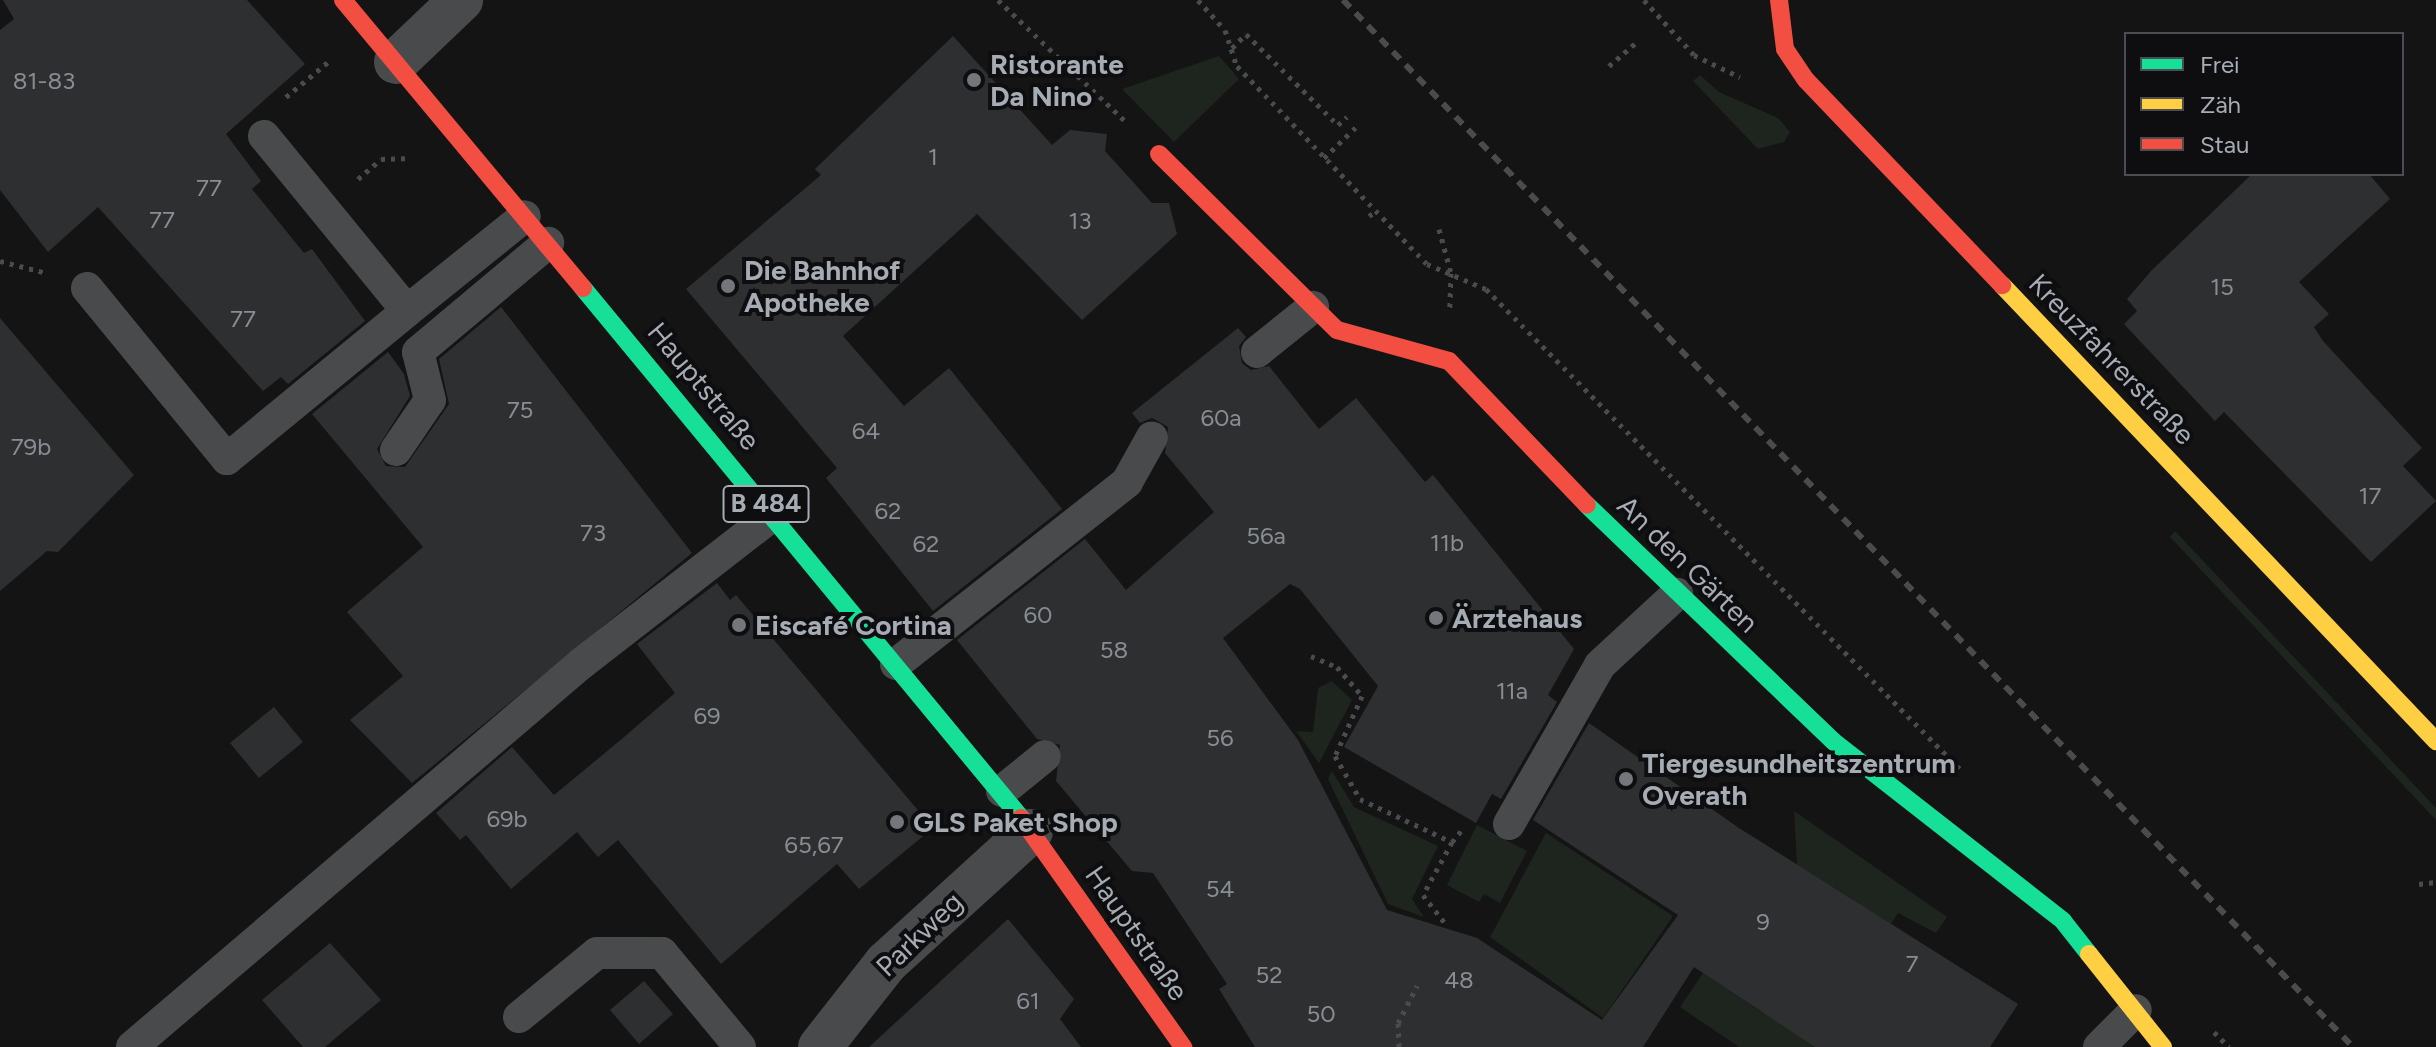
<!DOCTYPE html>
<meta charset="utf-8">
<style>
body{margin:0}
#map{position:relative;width:2436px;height:1047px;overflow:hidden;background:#141414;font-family:Figtree,sans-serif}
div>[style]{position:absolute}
.green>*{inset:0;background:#1e241e}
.building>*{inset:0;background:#2e2f30}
.path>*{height:5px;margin-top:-2.5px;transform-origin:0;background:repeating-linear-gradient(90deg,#4a4b4e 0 4px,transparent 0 10px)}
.lane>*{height:32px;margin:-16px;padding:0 16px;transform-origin:16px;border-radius:16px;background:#484a4c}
.street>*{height:44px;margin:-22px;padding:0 22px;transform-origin:22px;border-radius:22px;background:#484a4c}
.fast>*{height:18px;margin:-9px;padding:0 9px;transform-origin:9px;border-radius:9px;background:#16e098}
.slow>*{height:18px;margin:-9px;padding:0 9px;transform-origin:9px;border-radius:9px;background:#ffcf43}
.jam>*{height:18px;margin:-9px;padding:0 9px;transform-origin:9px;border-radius:9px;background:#f24e42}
.rail>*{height:6px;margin-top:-3px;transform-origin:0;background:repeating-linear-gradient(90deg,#494b4d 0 10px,transparent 0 18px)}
.dots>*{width:22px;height:22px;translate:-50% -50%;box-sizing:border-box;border:4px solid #0e0e10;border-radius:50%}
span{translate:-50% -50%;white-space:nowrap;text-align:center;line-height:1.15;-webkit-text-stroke:8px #0e0e10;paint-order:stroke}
.number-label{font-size:24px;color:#888d93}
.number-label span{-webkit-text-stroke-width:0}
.shield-label span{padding:2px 6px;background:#0e0e10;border:2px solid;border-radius:6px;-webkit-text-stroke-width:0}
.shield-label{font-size:26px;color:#a6acb4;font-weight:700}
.poi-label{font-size:28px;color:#a6acb4;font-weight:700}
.left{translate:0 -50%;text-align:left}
.street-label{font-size:28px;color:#a6acb4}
.legend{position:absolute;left:2124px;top:32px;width:280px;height:144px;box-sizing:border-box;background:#0e0e10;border:2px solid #4b4d52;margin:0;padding:10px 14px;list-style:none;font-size:24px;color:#a6acb4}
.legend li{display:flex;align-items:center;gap:16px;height:40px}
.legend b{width:40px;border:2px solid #4b4d52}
</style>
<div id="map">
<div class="green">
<i style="clip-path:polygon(1219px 56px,1239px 79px,1174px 142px,1122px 89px)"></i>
<i style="clip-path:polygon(1700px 75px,1719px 92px,1778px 118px,1790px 132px,1784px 142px,1758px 149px,1693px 81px)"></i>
<i style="clip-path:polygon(2175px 531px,2436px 808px,2436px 820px,2170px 537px)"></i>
<i style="clip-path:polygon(1332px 681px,1352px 700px,1319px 763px,1296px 731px,1313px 732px,1318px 688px)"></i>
<i style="clip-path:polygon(1332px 771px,1354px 807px,1438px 846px,1412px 899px,1424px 917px,1388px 904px,1328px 779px)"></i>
<i style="clip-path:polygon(1794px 811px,1947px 917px,1936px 933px,1898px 913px,1812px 1047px,1739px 1047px,1680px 1007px,1703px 973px,1763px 1013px,1816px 936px,1852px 899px,1797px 865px)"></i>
<i style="clip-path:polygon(1477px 825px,1527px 851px,1500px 903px,1484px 894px,1479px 902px,1447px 885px)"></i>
<i style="clip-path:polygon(1546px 833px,1673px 916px,1603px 1018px,1490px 937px)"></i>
</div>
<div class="building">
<i style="clip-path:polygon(3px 0,247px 0,305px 64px,226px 134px,261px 181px,252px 189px,304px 253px,312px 249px,365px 321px,288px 384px,281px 377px,263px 391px,98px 207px,48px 252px,0 190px,0 30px,14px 19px)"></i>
<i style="clip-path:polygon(953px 36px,1052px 145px,1070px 130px,1107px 134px,1105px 151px,1152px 203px,1169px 203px,1177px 234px,1082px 320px,977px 214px,843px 336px,904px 406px,949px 368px,1062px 509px,933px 611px,826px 478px,837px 468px,686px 289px,821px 175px,815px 169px)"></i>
<i style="clip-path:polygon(2252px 174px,2369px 174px,2390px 199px,2299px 282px,2329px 314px,2314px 327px,2323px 341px,2422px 448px,2403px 466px,2436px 501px,2371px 562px,2224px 412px,2215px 421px,2124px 324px,2137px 311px,2127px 299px,2151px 271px)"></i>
<i style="clip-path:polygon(501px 307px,692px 553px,412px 783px,350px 720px,403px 676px,347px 612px,423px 547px,312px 414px,388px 352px,404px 374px,410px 396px,377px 449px,386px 466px,405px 467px,449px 404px,439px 359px)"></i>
<i style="clip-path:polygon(0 318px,134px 475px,58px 552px,47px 551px,0 591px)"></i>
<i style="clip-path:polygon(1238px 328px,1246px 337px,1239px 346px,1242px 363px,1251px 370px,1269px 366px,1319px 429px,1356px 398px,1425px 482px,1433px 475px,1574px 649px,1548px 695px,1557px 702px,1501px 799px,1492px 794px,1476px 823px,1344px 747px,1378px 686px,1300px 589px,1290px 584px,1223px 638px,1298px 740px,1387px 910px,1477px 938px,1602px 1020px,1678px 915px,1533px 820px,1589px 723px,1739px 828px,2018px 1004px,1990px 1047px,1815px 1047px,1694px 967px,1643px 1047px,1255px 1047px,1219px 989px,1227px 984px,1153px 873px,1132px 871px,1056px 781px,1060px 745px,1037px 739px,957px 640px,1085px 539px,1126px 590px,1214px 512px,1165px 453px,1168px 427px,1152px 418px,1140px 423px,1132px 413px)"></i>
<i style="clip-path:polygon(717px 583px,730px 600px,736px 595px,933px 828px,859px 889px,837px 864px,721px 964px,618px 840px,598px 857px,577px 832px,511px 889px,466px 835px,460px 840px,436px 813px,512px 747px,554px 795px,623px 738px,675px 693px,637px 644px)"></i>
<i style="clip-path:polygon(274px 707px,303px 742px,259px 778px,230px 743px)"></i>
<i style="clip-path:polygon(1008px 919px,1074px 999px,1060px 1019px,1081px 1047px,869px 1047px)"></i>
<i style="clip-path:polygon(330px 943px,381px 1000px,325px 1047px,303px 1047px,262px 1000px)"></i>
<i style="clip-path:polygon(644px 981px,673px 1014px,639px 1044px,610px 1010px)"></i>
</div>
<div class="path">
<i style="left:998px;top:0;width:174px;rotate:43.6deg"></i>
<i style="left:1198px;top:0;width:40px;rotate:48deg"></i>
<i style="left:1225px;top:30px;width:38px;rotate:72deg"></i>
<i style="left:1237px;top:66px;width:274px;rotate:46.2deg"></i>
<i style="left:1427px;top:264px;width:64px;rotate:23deg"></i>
<i style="left:1486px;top:289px;width:677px;rotate:45.36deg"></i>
<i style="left:1644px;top:0;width:74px;rotate:47.7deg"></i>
<i style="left:1694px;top:55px;width:51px;rotate:25.6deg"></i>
<i style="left:1232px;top:48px;width:20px;rotate:-45deg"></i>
<i style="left:1246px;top:34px;width:129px;rotate:44.7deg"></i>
<i style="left:1338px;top:125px;width:12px;rotate:-42deg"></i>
<i style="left:1609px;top:66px;width:35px;rotate:-41deg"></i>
<i style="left:286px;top:97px;width:55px;rotate:-39.8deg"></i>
<i style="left:1324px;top:158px;width:45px;rotate:-44.1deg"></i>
<i style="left:358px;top:179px;width:30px;rotate:-41deg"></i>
<i style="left:381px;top:159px;width:24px;rotate:-2deg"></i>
<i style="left:1369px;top:216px;width:9px;rotate:-36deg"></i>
<i style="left:1439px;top:229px;width:46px;rotate:74.7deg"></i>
<i style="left:1451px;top:273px;width:35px;rotate:92deg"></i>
<i style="left:0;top:261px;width:49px;rotate:14.3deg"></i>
<i style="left:1311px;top:656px;width:28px;rotate:23deg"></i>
<i style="left:1337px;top:667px;width:38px;rotate:49deg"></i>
<i style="left:1362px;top:696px;width:66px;rotate:114.2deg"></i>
<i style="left:1335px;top:756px;width:50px;rotate:59.8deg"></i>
<i style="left:1360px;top:799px;width:102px;rotate:25.1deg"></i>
<i style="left:1452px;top:842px;width:60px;rotate:118.7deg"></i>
<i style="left:1423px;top:895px;width:39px;rotate:52deg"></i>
<i style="left:1452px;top:842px;width:19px;rotate:-51deg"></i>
<i style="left:2419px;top:884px;width:17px;rotate:-7deg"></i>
<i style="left:2214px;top:1032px;width:21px;rotate:45deg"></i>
<i style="left:1399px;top:1047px;width:24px;rotate:-92deg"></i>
<i style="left:1398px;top:1023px;width:42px;rotate:-62.8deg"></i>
</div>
<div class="lane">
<i style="left:264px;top:136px;width:226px;rotate:50.7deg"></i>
<i style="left:407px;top:311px;width:151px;rotate:-38.8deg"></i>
<i style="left:87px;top:288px;width:221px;rotate:50.7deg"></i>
<i style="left:227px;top:459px;width:233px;rotate:-39.4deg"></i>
<i style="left:1257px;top:352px;width:72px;rotate:-38.8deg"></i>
<i style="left:396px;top:450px;width:60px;rotate:-55.8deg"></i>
<i style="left:430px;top:400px;width:49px;rotate:-104deg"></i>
<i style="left:418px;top:352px;width:170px;rotate:-40deg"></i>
<i style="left:896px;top:664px;width:294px;rotate:-38.2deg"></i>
<i style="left:1127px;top:482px;width:51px;rotate:-60.9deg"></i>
<i style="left:1002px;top:791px;width:55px;rotate:-39.1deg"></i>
<i style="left:1509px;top:824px;width:183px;rotate:-60.2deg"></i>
<i style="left:1600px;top:665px;width:105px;rotate:-42.7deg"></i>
<i style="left:519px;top:1017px;width:101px;rotate:-39.4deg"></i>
<i style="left:597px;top:953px;width:65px"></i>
<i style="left:662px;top:953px;width:122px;rotate:50.3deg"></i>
<i style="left:132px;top:1047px;width:592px;rotate:-40.48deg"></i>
<i style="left:582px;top:663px;width:243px;rotate:-37.8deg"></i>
<i style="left:2099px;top:1047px;width:52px;rotate:-45deg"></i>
</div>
<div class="street">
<i style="left:396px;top:62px;width:90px;rotate:-43.6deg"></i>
<i style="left:820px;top:1047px;width:107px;rotate:-51.8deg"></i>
<i style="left:886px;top:963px;width:196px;rotate:-42.3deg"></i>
</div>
<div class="fast">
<i style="left:583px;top:288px;width:688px;rotate:50.43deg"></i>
<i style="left:1587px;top:505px;width:341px;rotate:43.8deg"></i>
<i style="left:1833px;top:741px;width:292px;rotate:38deg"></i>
<i style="left:2063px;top:921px;width:42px;rotate:51.8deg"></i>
</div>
<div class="slow">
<i style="left:2002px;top:285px;width:630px;rotate:46.42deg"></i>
<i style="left:2089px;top:954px;width:119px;rotate:51.5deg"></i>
</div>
<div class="jam">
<i style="left:343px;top:0;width:375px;rotate:50.2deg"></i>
<i style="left:1779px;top:0;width:49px;rotate:83deg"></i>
<i style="left:1785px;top:49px;width:37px;rotate:56deg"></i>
<i style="left:1806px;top:80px;width:284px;rotate:46.3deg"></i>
<i style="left:1159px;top:154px;width:250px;rotate:44.7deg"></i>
<i style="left:1337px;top:330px;width:116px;rotate:15.5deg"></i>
<i style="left:1449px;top:361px;width:199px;rotate:46.2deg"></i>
<i style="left:1021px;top:818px;width:281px;rotate:54.7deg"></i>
</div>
<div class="rail">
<i style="left:1343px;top:0;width:1455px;rotate:46.03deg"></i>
</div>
<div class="dots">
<i style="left:974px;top:80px;background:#73777c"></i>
<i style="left:728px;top:286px;background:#73777c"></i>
<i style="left:1436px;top:618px;background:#73777c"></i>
<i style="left:739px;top:625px;background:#73777c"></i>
<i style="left:1626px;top:779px;background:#73777c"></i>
<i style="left:897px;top:822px;background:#73777c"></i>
</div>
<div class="number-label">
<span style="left:44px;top:81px">81-83</span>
<span style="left:933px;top:157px">1</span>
<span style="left:209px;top:188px">77</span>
<span style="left:162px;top:220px">77</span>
<span style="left:1080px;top:221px">13</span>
<span style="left:2222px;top:287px">15</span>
<span style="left:243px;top:319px">77</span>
<span style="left:520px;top:410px">75</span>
<span style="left:1221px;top:418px">60a</span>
<span style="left:866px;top:431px">64</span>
<span style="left:31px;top:447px">79b</span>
<span style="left:2370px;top:496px">17</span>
<span style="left:888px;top:511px">62</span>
<span style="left:593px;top:533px">73</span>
<span style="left:1266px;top:536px">56a</span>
<span style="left:1447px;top:543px">11b</span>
<span style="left:926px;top:544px">62</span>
<span style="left:1038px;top:615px">60</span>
<span style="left:1114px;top:650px">58</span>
<span style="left:1512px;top:691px">11a</span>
<span style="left:707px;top:716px">69</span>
<span style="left:1220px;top:738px">56</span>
<span style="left:507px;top:819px">69b</span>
<span style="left:814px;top:845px">65,67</span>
<span style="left:1220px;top:889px">54</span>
<span style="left:1763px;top:922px">9</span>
<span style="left:1912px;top:964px">7</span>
<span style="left:1269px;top:975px">52</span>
<span style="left:1459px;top:980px">48</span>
<span style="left:1028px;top:1001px">61</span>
<span style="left:1321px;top:1014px">50</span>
</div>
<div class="shield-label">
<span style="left:766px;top:504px">B 484</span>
</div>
<div class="poi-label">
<span class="left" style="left:990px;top:80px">Ristorante<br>Da Nino</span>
<span class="left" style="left:744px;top:286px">Die Bahnhof<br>Apotheke</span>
<span class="left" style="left:1452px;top:618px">Ärztehaus</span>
<span class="left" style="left:755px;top:625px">Eiscafé Cortina</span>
<span class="left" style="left:1642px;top:779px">Tiergesundheitszentrum<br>Overath</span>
<span class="left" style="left:913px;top:822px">GLS Paket Shop</span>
</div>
<div class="street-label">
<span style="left:2112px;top:359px;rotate:46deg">Kreuzfahrerstraße</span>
<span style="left:704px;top:386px;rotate:50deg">Hauptstraße</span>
<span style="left:1688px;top:564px;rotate:44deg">An den Gärten</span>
<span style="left:1137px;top:933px;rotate:55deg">Hauptstraße</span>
<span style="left:919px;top:934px;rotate:-44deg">Parkweg</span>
</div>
<ul class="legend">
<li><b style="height:10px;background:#16e098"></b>Frei</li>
<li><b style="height:10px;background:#ffcf43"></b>Zäh</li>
<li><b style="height:10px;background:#f24e42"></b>Stau</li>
</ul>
</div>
